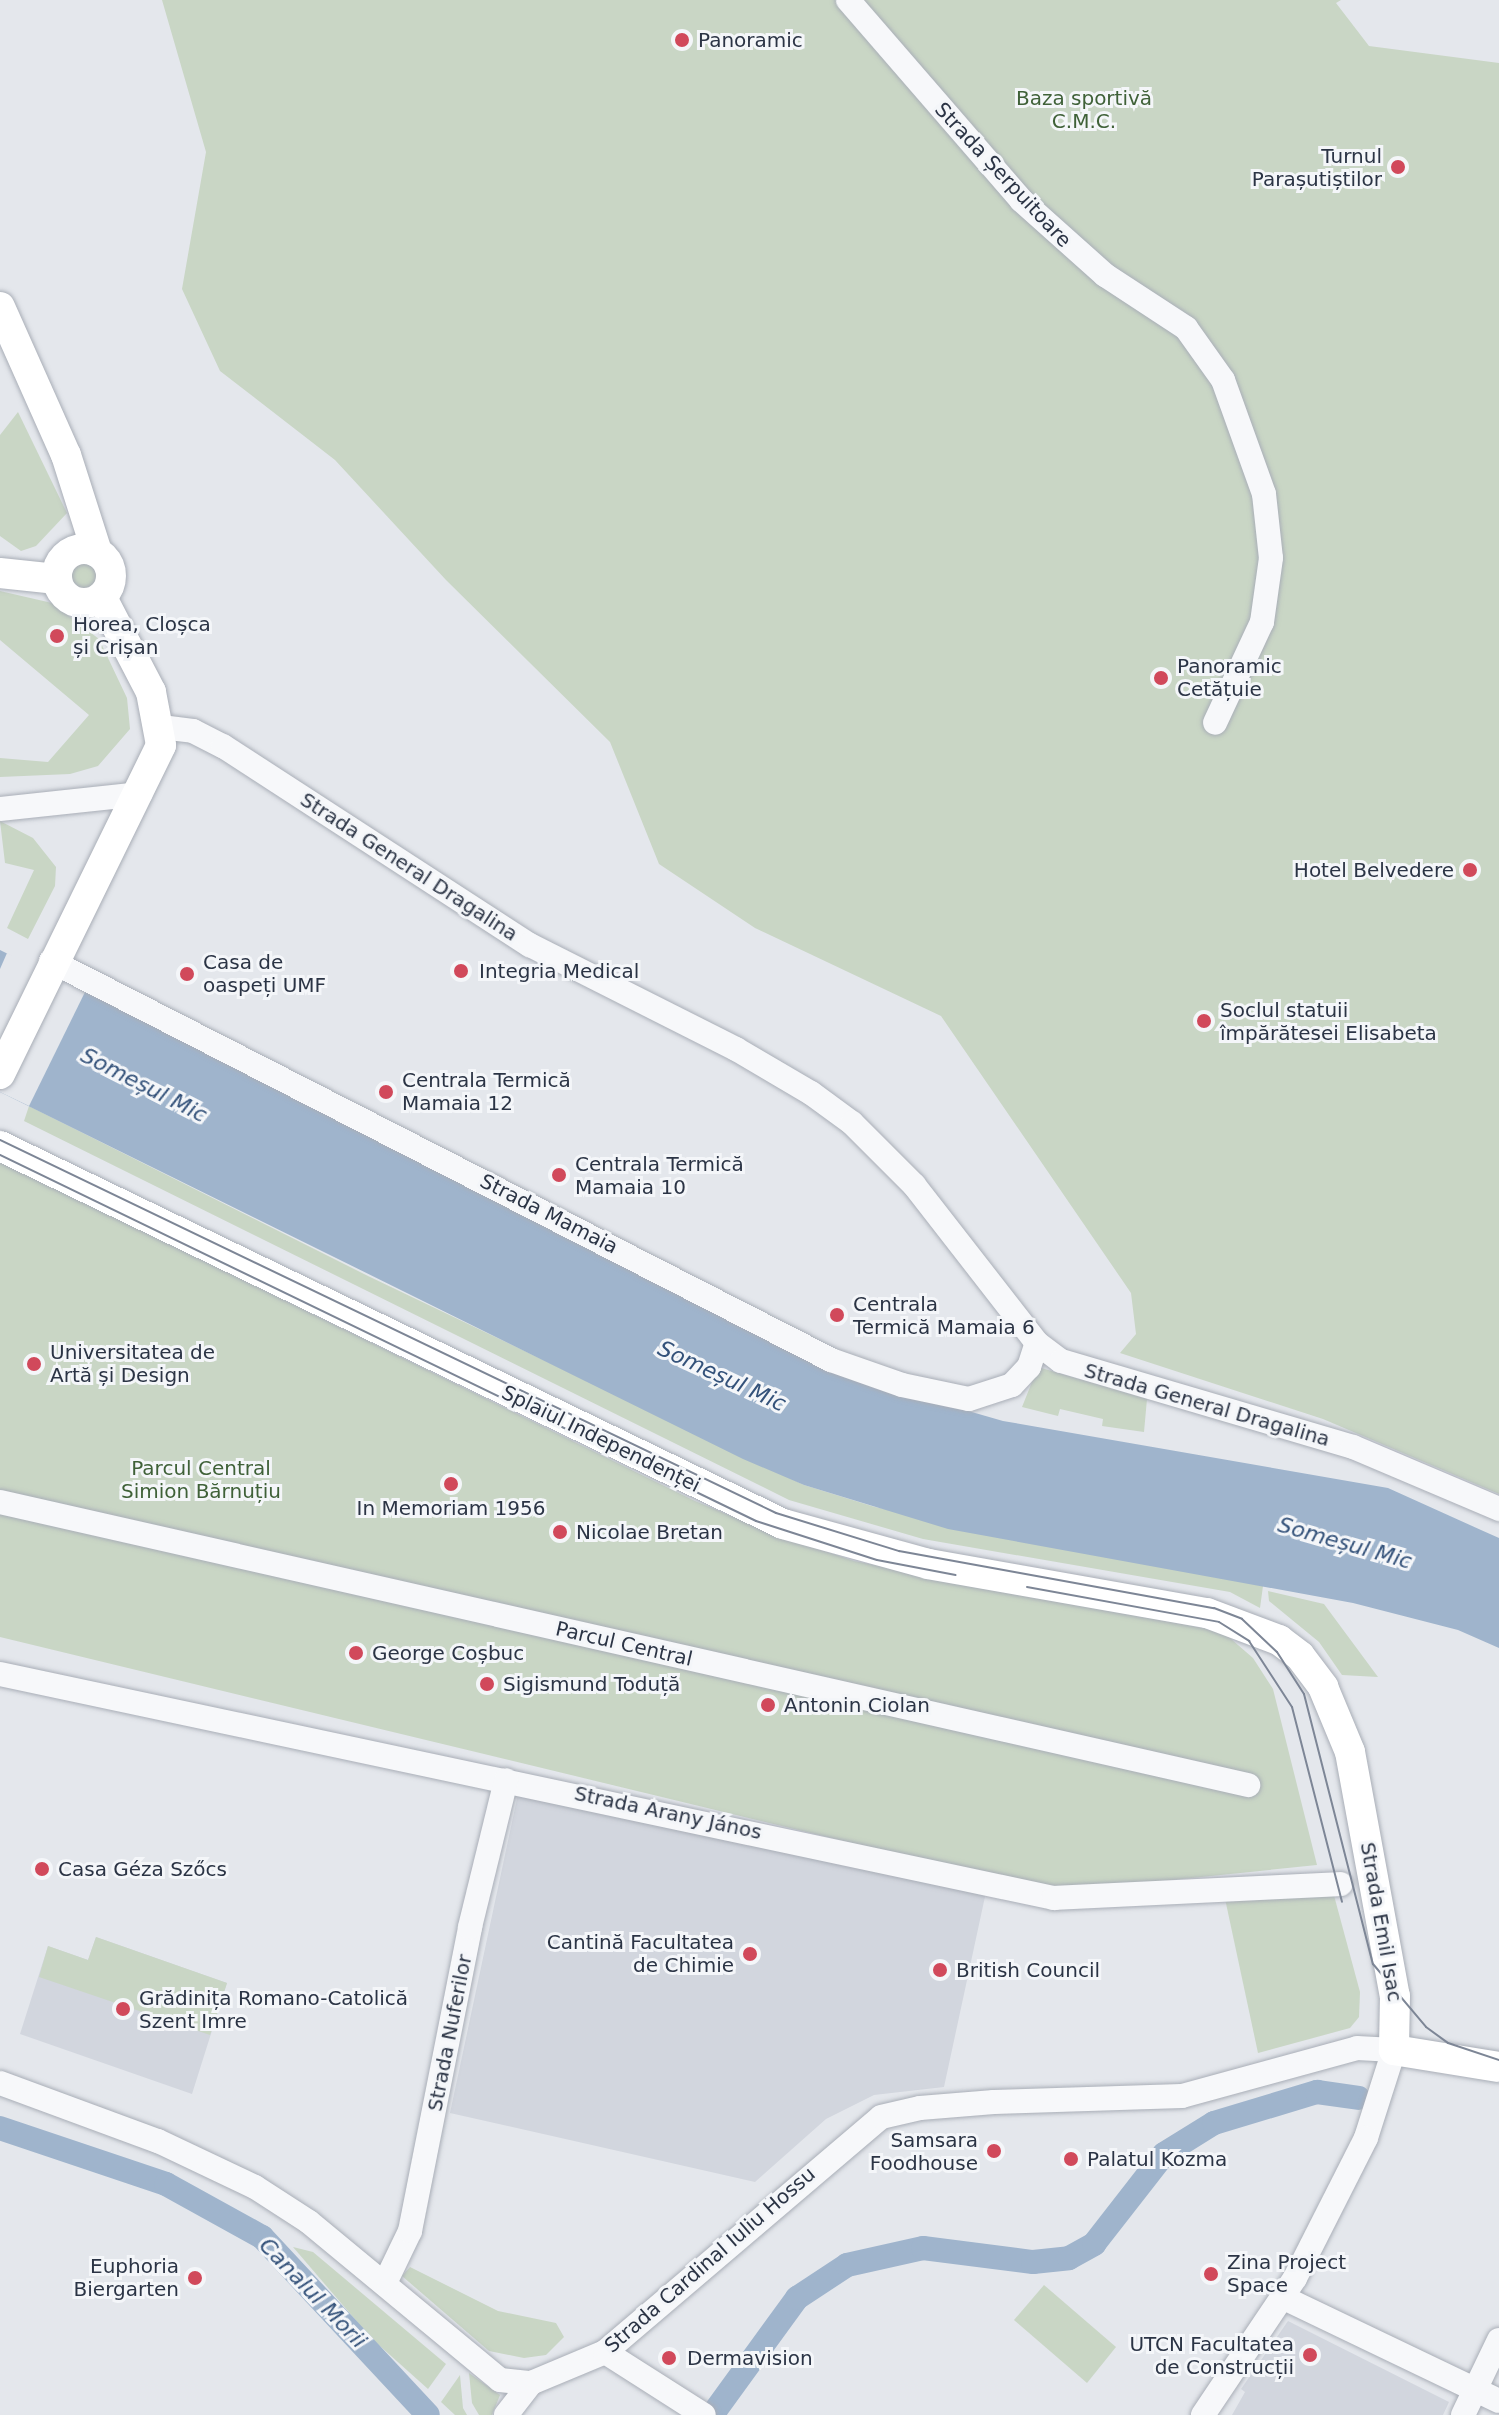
<!DOCTYPE html>
<meta charset="utf-8">
<style>
body{margin:0}
#map{position:relative;width:1499px;height:2415px;overflow:hidden;background:#e4e7ec;font-family:"DejaVu Sans",sans-serif}
div>[style]{position:absolute}
.built>*{inset:0;background:#d2d6de}
.green>*{inset:0;background:#c9d6c5}
.round{border-radius:50%}
.water>*{inset:0;background:#9fb4cc}
.pier>*{inset:0;background:#e4e7ec}
.canal>*{height:24px;margin:-12px;padding:0 12px;transform-origin:12px;border-radius:12px;background:#9fb4cc}
.roads{filter:drop-shadow(0 0 2px #a9aeb7) drop-shadow(0 0 2px #a9aeb7)}
.minor>*{height:24px;margin:-12px;padding:0 12px;transform-origin:12px;border-radius:12px;background:#f7f8fa}
.major>*{height:30px;margin:-15px;padding:0 15px;transform-origin:15px;border-radius:15px;background:#fff}
.major>.ring{margin:-15px;padding:0;box-sizing:content-box;background:none;border:30px solid #fff;border-radius:50%}
.tram>*{height:2px;margin:-1px;padding:0 1px;transform-origin:1px;border-radius:1px;background:#7d8696}
.dots>*{width:22px;height:22px;translate:-50% -50%;box-sizing:border-box;border:4px solid #f4f6f9;border-radius:50%}
span{translate:-50% -50%;white-space:nowrap;text-align:center;line-height:1.15;-webkit-text-stroke:6px #f4f6f9;paint-order:stroke}
.poi-label{font-size:20px;color:#2b3445}
.left{translate:0 -50%;text-align:left}
.right{translate:-100% -50%;text-align:right}
.park-label{font-size:20px;color:#3f6138}
.street-label{font-size:20px;color:#2b3445}
.water-label{font-size:22px;color:#34527a;font-style:italic}
</style>
<div id="map">
<div class="built">
<i style="clip-path:polygon(519px 1789px,986px 1892px,944px 2087px,874px 2095px,826px 2119px,755px 2182px,450px 2113px)"></i>
<i style="clip-path:polygon(96px 1937px,227px 1983px,192px 2094px,20px 2034px,48px 1946px,88px 1960px)"></i>
<i style="clip-path:polygon(1288px 2321px,1449px 2402px,1443px 2415px,1232px 2415px,1245px 2392px,1241px 2389px)"></i>
</div>
<div class="green">
<i style="clip-path:polygon(162px 0,1341px 0,1336px 3px,1369px 46px,1499px 63px,1499px 1494px,1323px 1419px,1120px 1353px,1136px 1334px,1131px 1293px,941px 1016px,755px 928px,659px 864px,610px 742px,446px 580px,335px 460px,220px 371px,182px 289px,206px 152px)"></i>
<i style="clip-path:polygon(18px 412px,67px 513px,36px 546px,21px 551px,0 536px,0 435px)"></i>
<i class="round" style="left:66px;top:558px;width:36px;height:36px"></i>
<i style="clip-path:polygon(0 591px,52px 603px,99px 639px,127px 698px,130px 729px,98px 766px,70px 774px,0 777px,0 758px,48px 762px,89px 715px,0 640px)"></i>
<i style="clip-path:polygon(0 821px,33px 838px,56px 867px,55px 886px,28px 939px,7px 928px,34px 870px,5px 863px)"></i>
<i style="clip-path:polygon(29px 1106px,368px 1276px,804px 1485px,875px 1507px,1263px 1586px,1260px 1608px,1230px 1592px,923px 1539px,789px 1500px,24px 1121px)"></i>
<i style="clip-path:polygon(0 1161px,695px 1501px,772px 1533px,854px 1561px,1223px 1632px,1253px 1658px,1273px 1689px,1317px 1865px,1055px 1892px,0 1637px)"></i>
<i style="clip-path:polygon(1038px 1367px,1147px 1399px,1144px 1432px,1102px 1426px,1103px 1419px,1060px 1409px,1058px 1416px,1022px 1407px)"></i>
<i style="clip-path:polygon(1268px 1591px,1324px 1604px,1378px 1677px,1342px 1675px,1319px 1642px,1269px 1601px)"></i>
<i style="clip-path:polygon(1332px 1888px,1360px 1992px,1359px 2017px,1350px 2028px,1258px 2053px,1224px 1894px)"></i>
<i style="clip-path:polygon(96px 1937px,227px 1983px,210px 2035px,39px 1977px,48px 1946px,88px 1960px)"></i>
<i style="clip-path:polygon(293px 2247px,313px 2252px,446px 2364px,428px 2389px,371px 2338px)"></i>
<i style="clip-path:polygon(410px 2267px,498px 2311px,556px 2323px,564px 2337px,546px 2355px,524px 2358px,489px 2351px,402px 2276px)"></i>
<i style="clip-path:polygon(1044px 2285px,1116px 2347px,1087px 2383px,1014px 2320px)"></i>
<i style="clip-path:polygon(469px 2373px,500px 2395px,492px 2415px,479px 2415px,472px 2403px)"></i>
<i style="clip-path:polygon(460px 2375px,463px 2408px,467px 2415px,455px 2415px,441px 2402px)"></i>
</div>
<div class="water">
<i style="clip-path:polygon(0 950px,878px 1385px,1003px 1421px,1388px 1488px,1481px 1530px,1499px 1538px,1499px 1648px,1458px 1630px,1353px 1603px,948px 1529px,804px 1485px,743px 1459px,0 1092px)"></i>
</div>
<div class="pier">
<i style="clip-path:polygon(7px 953px,87px 988px,29px 1106px,0 1092px,0 969px)"></i>
</div>
<div class="canal">
<i style="left:0;top:2128px;width:175px;rotate:18.6deg"></i>
<i style="left:166px;top:2184px;width:110px;rotate:28.9deg"></i>
<i style="left:262px;top:2237px;width:243px;rotate:47deg"></i>
<i style="left:712px;top:2415px;width:145px;rotate:-54deg"></i>
<i style="left:797px;top:2298px;width:60px;rotate:-33.4deg"></i>
<i style="left:847px;top:2265px;width:78px;rotate:-12.6deg"></i>
<i style="left:923px;top:2248px;width:111px;rotate:7.3deg"></i>
<i style="left:1033px;top:2262px;width:36px;rotate:-6deg"></i>
<i style="left:1069px;top:2258px;width:29px;rotate:-29deg"></i>
<i style="left:1094px;top:2244px;width:114px;rotate:-52.1deg"></i>
<i style="left:1164px;top:2154px;width:59px;rotate:-31.8deg"></i>
<i style="left:1214px;top:2123px;width:108px;rotate:-16.8deg"></i>
<i style="left:1317px;top:2092px;width:42px;rotate:8.1deg"></i>
</div>
<div class="roads">
<div class="minor">
<i style="left:848px;top:0;width:264px;rotate:49.1deg"></i>
<i style="left:1021px;top:200px;width:113px;rotate:41.8deg"></i>
<i style="left:1105px;top:275px;width:97px;rotate:33.2deg"></i>
<i style="left:1186px;top:328px;width:64px;rotate:54.6deg"></i>
<i style="left:1223px;top:380px;width:121px;rotate:70.2deg"></i>
<i style="left:1264px;top:494px;width:64px;rotate:83.8deg"></i>
<i style="left:1271px;top:558px;width:65px;rotate:98deg"></i>
<i style="left:1262px;top:622px;width:111px;rotate:115deg"></i>
<i style="left:161px;top:727px;width:32px;rotate:7deg"></i>
<i style="left:193px;top:731px;width:34px;rotate:27deg"></i>
<i style="left:223px;top:746px;width:366px;rotate:33deg"></i>
<i style="left:530px;top:945px;width:231px;rotate:26.8deg"></i>
<i style="left:736px;top:1049px;width:87px;rotate:30.4deg"></i>
<i style="left:811px;top:1093px;width:51px;rotate:36.2deg"></i>
<i style="left:852px;top:1123px;width:88px;rotate:45deg"></i>
<i style="left:914px;top:1185px;width:200px;rotate:52.1deg"></i>
<i style="left:1037px;top:1343px;width:30px;rotate:37deg"></i>
<i style="left:1061px;top:1361px;width:304px;rotate:16.4deg"></i>
<i style="left:1353px;top:1447px;width:159px;rotate:23deg"></i>
<i style="left:0;top:809px;width:141px;rotate:-6.1deg"></i>
<i style="left:51px;top:961px;width:876px;rotate:27.09deg"></i>
<i style="left:831px;top:1360px;width:75px;rotate:19.4deg"></i>
<i style="left:902px;top:1385px;width:68px;rotate:11.8deg"></i>
<i style="left:969px;top:1399px;width:45px;rotate:-18deg"></i>
<i style="left:1012px;top:1385px;width:25px;rotate:-47deg"></i>
<i style="left:1029px;top:1367px;width:25px;rotate:-72deg"></i>
<i style="left:0;top:1502px;width:1280px;rotate:12.78deg"></i>
<i style="left:0;top:1674px;width:1078px;rotate:12deg"></i>
<i style="left:1054px;top:1898px;width:287px;rotate:-2.8deg"></i>
<i style="left:0;top:2083px;width:168px;rotate:20.2deg"></i>
<i style="left:158px;top:2141px;width:107px;rotate:25.4deg"></i>
<i style="left:255px;top:2187px;width:64px;rotate:32.9deg"></i>
<i style="left:309px;top:2222px;width:248px;rotate:39.6deg"></i>
<i style="left:500px;top:2380px;width:31px;rotate:6deg"></i>
<i style="left:531px;top:2383px;width:80px;rotate:-22.7deg"></i>
<i style="left:605px;top:2352px;width:362px;rotate:-40.4deg"></i>
<i style="left:881px;top:2117px;width:40px;rotate:-13deg"></i>
<i style="left:920px;top:2108px;width:74px;rotate:-4.6deg"></i>
<i style="left:994px;top:2102px;width:188px;rotate:-1.8deg"></i>
<i style="left:1182px;top:2096px;width:181px;rotate:-15.3deg"></i>
<i style="left:1357px;top:2048px;width:37px;rotate:3deg"></i>
<i style="left:1394px;top:2050px;width:92px;rotate:107.7deg"></i>
<i style="left:1366px;top:2138px;width:157px;rotate:116.9deg"></i>
<i style="left:1295px;top:2278px;width:165px;rotate:123.9deg"></i>
<i style="left:385px;top:2283px;width:58px;rotate:-64.3deg"></i>
<i style="left:410px;top:2231px;width:310px;rotate:-78.8deg"></i>
<i style="left:470px;top:1927px;width:151px;rotate:-76.2deg"></i>
<i style="left:1284px;top:2298px;width:238px;rotate:25.6deg"></i>
<i style="left:605px;top:2352px;width:117px;rotate:32.5deg"></i>
<i style="left:506px;top:2415px;width:41px;rotate:-52deg"></i>
<i style="left:1463px;top:2415px;width:83px;rotate:-64.4deg"></i>
</div>
<div class="major">
<i style="left:0;top:307px;width:162px;rotate:66deg"></i>
<i style="left:66px;top:455px;width:102px;rotate:72.3deg"></i>
<i class="ring" style="left:57px;top:549px;width:24px;height:24px"></i>
<i style="left:0;top:573px;width:57px;rotate:6deg"></i>
<i style="left:0;top:1074px;width:366px;rotate:-63.9deg"></i>
<i style="left:161px;top:745px;width:54px;rotate:-100.7deg"></i>
<i style="left:151px;top:692px;width:106px;rotate:-117.5deg"></i>
<i style="left:0;top:1146px;width:869px;rotate:25.77deg"></i>
<i style="left:783px;top:1524px;width:150px;rotate:15.4deg"></i>
<i style="left:928px;top:1564px;width:283px;rotate:10deg"></i>
<i style="left:1207px;top:1613px;width:77px;rotate:20.6deg"></i>
<i style="left:1279px;top:1640px;width:26px;rotate:37deg"></i>
<i style="left:1300px;top:1656px;width:39px;rotate:53deg"></i>
<i style="left:1323px;top:1687px;width:70px;rotate:67.4deg"></i>
<i style="left:1350px;top:1752px;width:248px;rotate:79.6deg"></i>
<i style="left:1395px;top:1996px;width:54px;rotate:91.1deg"></i>
<i style="left:1394px;top:2050px;width:106px;rotate:9.2deg"></i>
</div>
</div>
<div class="tram">
<i style="left:0;top:1140px;width:861px;rotate:25.67deg"></i>
<i style="left:776px;top:1513px;width:129px;rotate:17.2deg"></i>
<i style="left:899px;top:1551px;width:320px;rotate:10.3deg"></i>
<i style="left:1214px;top:1608px;width:30px;rotate:21deg"></i>
<i style="left:1242px;top:1619px;width:48px;rotate:43.3deg"></i>
<i style="left:1277px;top:1652px;width:50px;rotate:57.3deg"></i>
<i style="left:1304px;top:1694px;width:279px;rotate:75.7deg"></i>
<i style="left:1373px;top:1964px;width:82px;rotate:49.9deg"></i>
<i style="left:1426px;top:2027px;width:27px;rotate:36deg"></i>
<i style="left:1448px;top:2043px;width:54px;rotate:18.4deg"></i>
<i style="left:0;top:1155px;width:840px;rotate:25.83deg"></i>
<i style="left:756px;top:1521px;width:127px;rotate:17.9deg"></i>
<i style="left:877px;top:1560px;width:80px;rotate:10.8deg"></i>
<i style="left:1027px;top:1587px;width:195px;rotate:10.3deg"></i>
<i style="left:1219px;top:1622px;width:36px;rotate:32deg"></i>
<i style="left:1249px;top:1641px;width:79px;rotate:56.9deg"></i>
<i style="left:1292px;top:1707px;width:201px;rotate:75.6deg"></i>
</div>
<div class="dots">
<i style="left:682px;top:40px;background:#d1495b"></i>
<i style="left:1398px;top:167px;background:#d1495b"></i>
<i style="left:57px;top:636px;background:#d1495b"></i>
<i style="left:1161px;top:678px;background:#d1495b"></i>
<i style="left:1470px;top:870px;background:#d1495b"></i>
<i style="left:461px;top:971px;background:#d1495b"></i>
<i style="left:187px;top:974px;background:#d1495b"></i>
<i style="left:1204px;top:1021px;background:#d1495b"></i>
<i style="left:386px;top:1092px;background:#d1495b"></i>
<i style="left:559px;top:1175px;background:#d1495b"></i>
<i style="left:837px;top:1315px;background:#d1495b"></i>
<i style="left:34px;top:1364px;background:#d1495b"></i>
<i style="left:451px;top:1484px;background:#d1495b"></i>
<i style="left:560px;top:1532px;background:#d1495b"></i>
<i style="left:356px;top:1653px;background:#d1495b"></i>
<i style="left:487px;top:1684px;background:#d1495b"></i>
<i style="left:768px;top:1705px;background:#d1495b"></i>
<i style="left:42px;top:1869px;background:#d1495b"></i>
<i style="left:750px;top:1954px;background:#d1495b"></i>
<i style="left:940px;top:1970px;background:#d1495b"></i>
<i style="left:123px;top:2009px;background:#d1495b"></i>
<i style="left:994px;top:2151px;background:#d1495b"></i>
<i style="left:1071px;top:2159px;background:#d1495b"></i>
<i style="left:1211px;top:2274px;background:#d1495b"></i>
<i style="left:195px;top:2278px;background:#d1495b"></i>
<i style="left:1310px;top:2355px;background:#d1495b"></i>
<i style="left:669px;top:2358px;background:#d1495b"></i>
</div>
<div class="poi-label">
<span class="left" style="left:698px;top:40px">Panoramic</span>
<span class="right" style="left:1382px;top:168px">Turnul<br>Parașutiștilor</span>
<span class="left" style="left:73px;top:636px">Horea, Cloșca<br>și Crișan</span>
<span class="left" style="left:1177px;top:678px">Panoramic<br>Cetățuie</span>
<span class="right" style="left:1454px;top:870px">Hotel Belvedere</span>
<span class="left" style="left:203px;top:974px">Casa de<br>oaspeți UMF</span>
<span class="left" style="left:479px;top:971px">Integria Medical</span>
<span class="left" style="left:1220px;top:1022px">Soclul statuii<br>împărătesei Elisabeta</span>
<span class="left" style="left:402px;top:1092px">Centrala Termică<br>Mamaia 12</span>
<span class="left" style="left:575px;top:1176px">Centrala Termică<br>Mamaia 10</span>
<span class="left" style="left:853px;top:1316px">Centrala<br>Termică Mamaia 6</span>
<span class="left" style="left:50px;top:1364px">Universitatea de<br>Artă și Design</span>
<span style="left:451px;top:1508px">In Memoriam 1956</span>
<span class="left" style="left:576px;top:1532px">Nicolae Bretan</span>
<span class="left" style="left:372px;top:1653px">George Coșbuc</span>
<span class="left" style="left:503px;top:1684px">Sigismund Toduță</span>
<span class="left" style="left:784px;top:1705px">Antonin Ciolan</span>
<span class="left" style="left:58px;top:1869px">Casa Géza Szőcs</span>
<span class="right" style="left:734px;top:1954px">Cantină Facultatea<br>de Chimie</span>
<span class="left" style="left:956px;top:1970px">British Council</span>
<span class="left" style="left:139px;top:2010px">Grădinița Romano-Catolică<br>Szent Imre</span>
<span class="right" style="left:978px;top:2152px">Samsara<br>Foodhouse</span>
<span class="left" style="left:1087px;top:2159px">Palatul Kozma</span>
<span class="left" style="left:1227px;top:2274px">Zina Project<br>Space</span>
<span class="right" style="left:179px;top:2278px">Euphoria<br>Biergarten</span>
<span class="right" style="left:1294px;top:2356px">UTCN Facultatea<br>de Construcții</span>
<span class="left" style="left:687px;top:2358px">Dermavision</span>
</div>
<div class="park-label">
<span style="left:1084px;top:110px">Baza sportivă<br>C.M.C.</span>
<span style="left:201px;top:1480px">Parcul Central<br>Simion Bărnuțiu</span>
</div>
<div class="street-label">
<span style="left:1003px;top:175px;rotate:47deg">Strada Șerpuitoare</span>
<span style="left:409px;top:867px;rotate:33deg">Strada General Dragalina</span>
<span style="left:549px;top:1214px;rotate:27deg">Strada Mamaia</span>
<span style="left:1207px;top:1405px;rotate:16deg">Strada General Dragalina</span>
<span style="left:601px;top:1439px;rotate:26deg">Splaiul Independenței</span>
<span style="left:624px;top:1644px;rotate:13deg">Parcul Central</span>
<span style="left:668px;top:1813px;rotate:12deg">Strada Arany János</span>
<span style="left:1381px;top:1922px;rotate:80deg">Strada Emil Isac</span>
<span style="left:450px;top:2033px;rotate:-79deg">Strada Nuferilor</span>
<span style="left:710px;top:2260px;rotate:-41deg">Strada Cardinal Iuliu Hossu</span>
</div>
<div class="water-label">
<span style="left:144px;top:1085px;rotate:27deg">Someșul Mic</span>
<span style="left:722px;top:1376px;rotate:25deg">Someșul Mic</span>
<span style="left:1345px;top:1543px;rotate:16deg">Someșul Mic</span>
<span style="left:313px;top:2293px;rotate:46deg">Canalul Morii</span>
</div>
</div>
